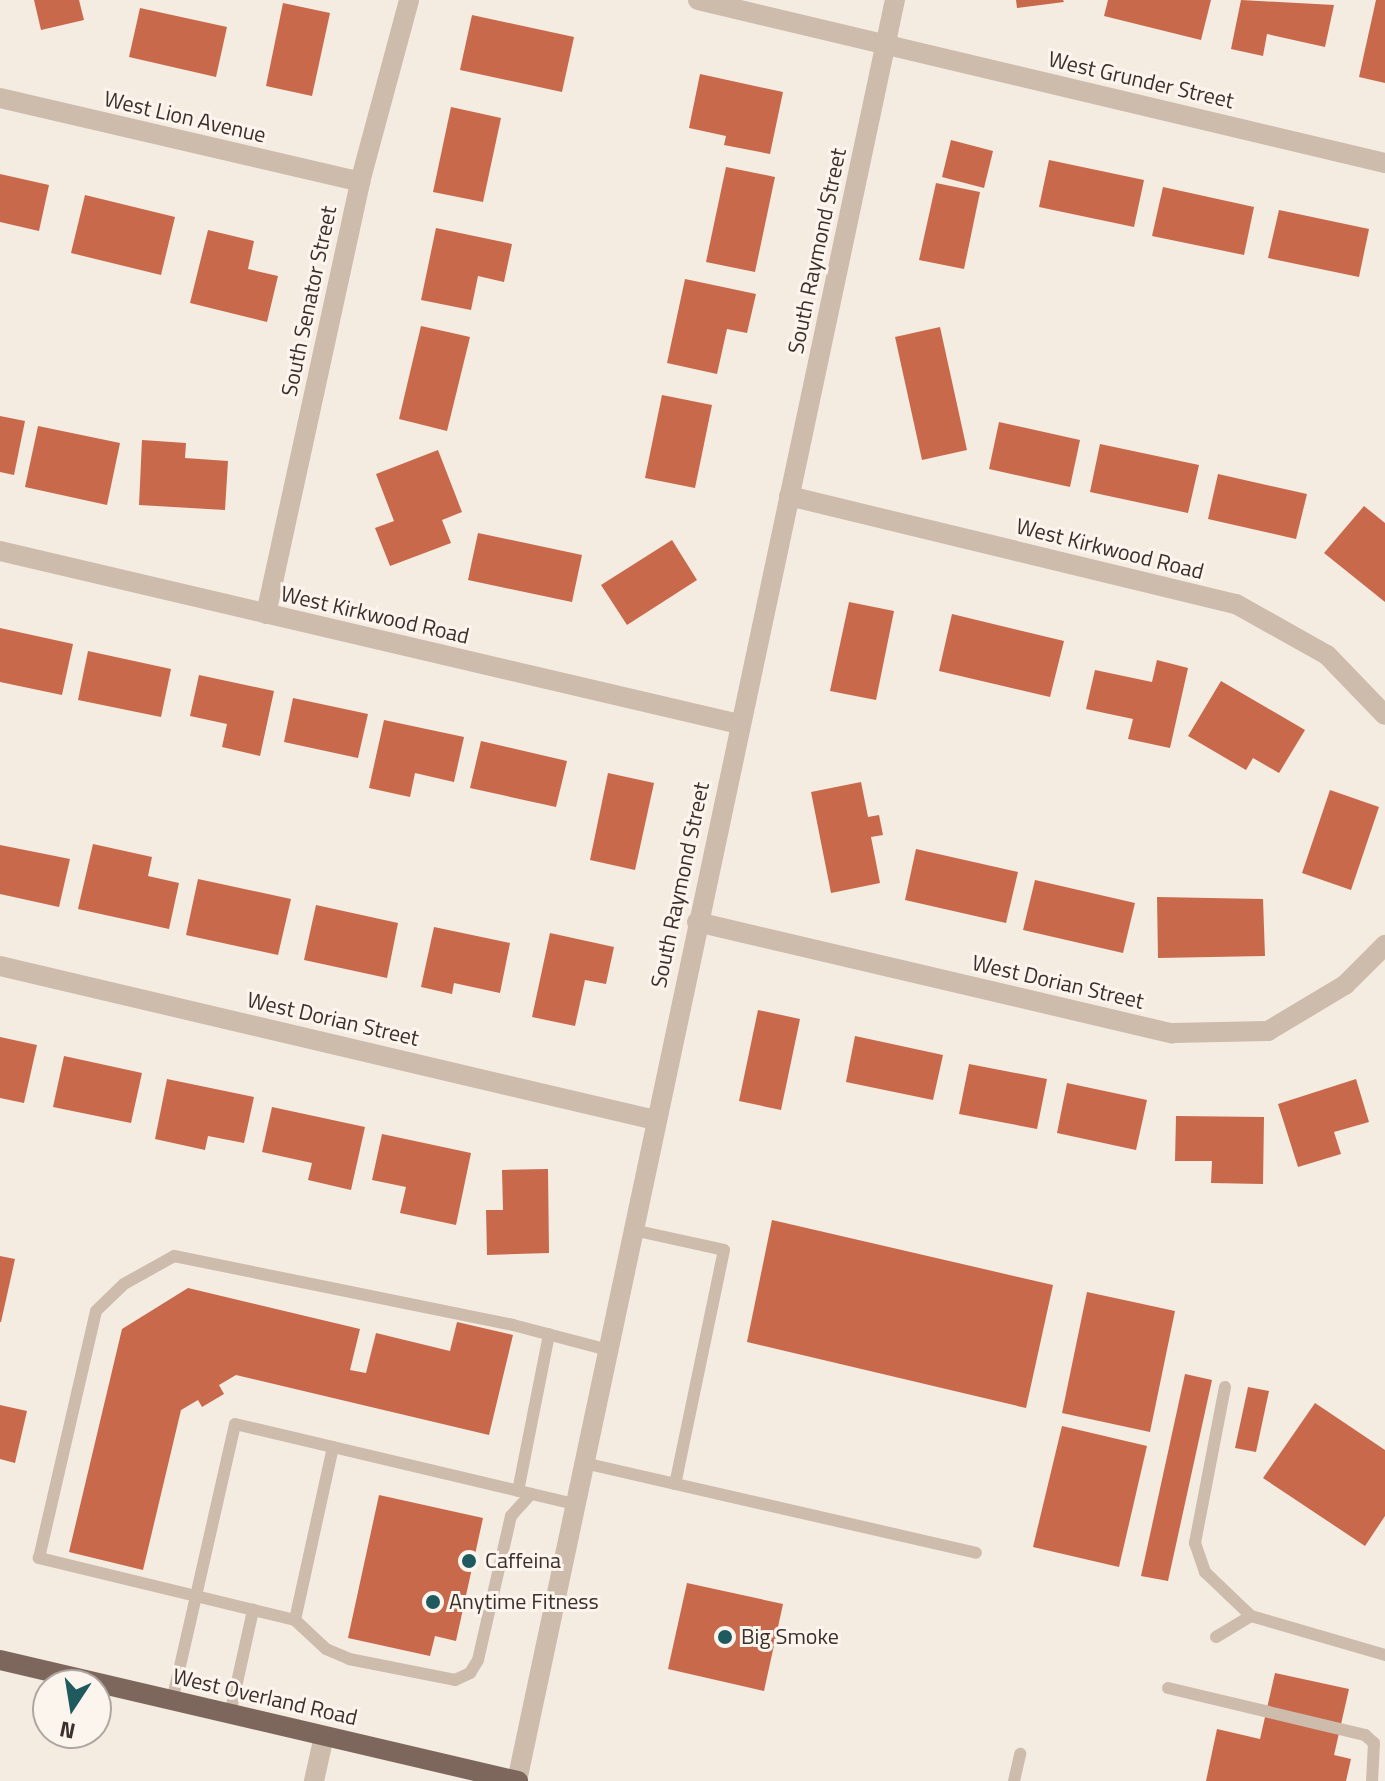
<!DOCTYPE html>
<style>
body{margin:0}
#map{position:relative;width:1385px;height:1781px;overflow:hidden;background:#f4ebe1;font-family:"Titillium Web",sans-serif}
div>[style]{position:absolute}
.building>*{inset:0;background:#c8694b}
.lane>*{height:12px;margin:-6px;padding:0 6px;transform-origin:6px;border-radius:6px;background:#cdbbac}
.street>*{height:20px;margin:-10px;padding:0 10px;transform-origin:10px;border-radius:10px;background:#cdbbac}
.primary>*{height:20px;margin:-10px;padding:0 10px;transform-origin:10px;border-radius:10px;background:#7d675c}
.dots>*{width:22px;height:22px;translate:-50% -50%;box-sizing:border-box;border:4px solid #fbf5ee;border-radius:50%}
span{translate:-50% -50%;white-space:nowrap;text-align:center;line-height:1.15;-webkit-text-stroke:6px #fbf5ee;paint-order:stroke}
.street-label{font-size:22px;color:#3b302b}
.poi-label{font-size:22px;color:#3b302b}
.left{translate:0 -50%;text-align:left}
.north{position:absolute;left:32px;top:1669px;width:80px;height:80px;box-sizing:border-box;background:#fbf5ee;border:2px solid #aea6a0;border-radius:50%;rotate:192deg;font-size:22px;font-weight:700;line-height:32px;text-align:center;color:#3b302b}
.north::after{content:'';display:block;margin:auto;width:28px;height:36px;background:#1f5a5e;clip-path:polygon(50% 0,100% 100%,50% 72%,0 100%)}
</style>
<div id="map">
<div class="building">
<i style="clip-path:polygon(34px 0,79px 0,84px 20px,41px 30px)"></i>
<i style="clip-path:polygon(1016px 0,1063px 0,1064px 2px,1017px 8px)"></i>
<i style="clip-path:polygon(1108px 0,1211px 0,1201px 40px,1104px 16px)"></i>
<i style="clip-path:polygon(1241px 0,1334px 5px,1325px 47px,1267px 34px,1263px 56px,1231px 49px)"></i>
<i style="clip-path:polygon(1376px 0,1385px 0,1385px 83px,1359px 77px)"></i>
<i style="clip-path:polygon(283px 3px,330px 13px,312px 96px,266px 86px)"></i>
<i style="clip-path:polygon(140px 8px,227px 27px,216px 77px,129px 57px)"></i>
<i style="clip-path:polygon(472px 15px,574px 37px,562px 92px,460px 70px)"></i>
<i style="clip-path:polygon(700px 74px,783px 92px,770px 154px,724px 145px,726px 136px,689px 128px)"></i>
<i style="clip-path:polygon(451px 107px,501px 118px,483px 202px,433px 192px)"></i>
<i style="clip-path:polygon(951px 140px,993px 151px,984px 188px,942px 177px)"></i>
<i style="clip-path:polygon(1049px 160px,1144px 180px,1134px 227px,1039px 207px)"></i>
<i style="clip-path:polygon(726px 167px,775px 177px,755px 272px,706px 262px)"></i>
<i style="clip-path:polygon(0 174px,49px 185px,39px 231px,0 222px)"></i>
<i style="clip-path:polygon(936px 183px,980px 192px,964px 269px,919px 260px)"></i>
<i style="clip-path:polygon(1163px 187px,1254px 207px,1244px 255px,1152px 236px)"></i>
<i style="clip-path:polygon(85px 195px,175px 217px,161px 275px,71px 253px)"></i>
<i style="clip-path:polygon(1279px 210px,1369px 229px,1359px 277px,1268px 258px)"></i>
<i style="clip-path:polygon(436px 228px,512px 244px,504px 282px,478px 276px,471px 310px,421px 300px)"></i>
<i style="clip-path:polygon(208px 230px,254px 241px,248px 269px,278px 276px,267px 322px,190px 303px)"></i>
<i style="clip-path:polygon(685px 279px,756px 294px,747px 333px,727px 329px,717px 374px,667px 363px)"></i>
<i style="clip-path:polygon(421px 326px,470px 337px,447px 431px,399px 419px)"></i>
<i style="clip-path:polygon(940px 327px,967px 450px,922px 460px,895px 337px)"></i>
<i style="clip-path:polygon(662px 395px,712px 405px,695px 488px,645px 478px)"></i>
<i style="clip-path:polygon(0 416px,25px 421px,14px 475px,0 472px)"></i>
<i style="clip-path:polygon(999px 422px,1080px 440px,1070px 487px,989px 469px)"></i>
<i style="clip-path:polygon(38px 426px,120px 443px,107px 505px,25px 487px)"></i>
<i style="clip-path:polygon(142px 440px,186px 443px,185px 458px,228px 461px,225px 510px,139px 505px)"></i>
<i style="clip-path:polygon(1100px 444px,1199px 465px,1188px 513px,1090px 492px)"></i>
<i style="clip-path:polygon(438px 450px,462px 512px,442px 520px,451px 543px,390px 566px,375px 528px,394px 521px,376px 474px)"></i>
<i style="clip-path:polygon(1218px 474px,1307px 494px,1296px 539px,1208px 519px)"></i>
<i style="clip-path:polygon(1364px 506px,1385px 523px,1385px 602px,1324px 553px)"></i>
<i style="clip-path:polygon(478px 533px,582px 555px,572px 602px,468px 580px)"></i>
<i style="clip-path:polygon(672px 540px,697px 580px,627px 625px,601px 585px)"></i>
<i style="clip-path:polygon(849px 602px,894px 611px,876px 700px,830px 691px)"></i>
<i style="clip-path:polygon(952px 614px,1064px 641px,1050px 697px,939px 671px)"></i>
<i style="clip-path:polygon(0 628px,73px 644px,62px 695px,0 682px)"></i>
<i style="clip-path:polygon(88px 651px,171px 669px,161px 717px,78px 700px)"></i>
<i style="clip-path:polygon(1157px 660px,1188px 668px,1170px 748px,1128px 739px,1133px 719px,1086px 709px,1095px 670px,1152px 682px)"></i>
<i style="clip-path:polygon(199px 675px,274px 691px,260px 756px,222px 747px,227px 724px,190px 716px)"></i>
<i style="clip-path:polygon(1221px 681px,1305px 730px,1279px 773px,1253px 758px,1246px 770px,1188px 736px)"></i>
<i style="clip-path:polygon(293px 698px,368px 714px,358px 758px,284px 742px)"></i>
<i style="clip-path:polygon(384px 720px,464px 737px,454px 782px,415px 773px,410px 797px,369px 788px)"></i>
<i style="clip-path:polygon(481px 741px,567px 761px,556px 807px,470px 788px)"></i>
<i style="clip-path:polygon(608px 773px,654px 783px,635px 870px,590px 860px)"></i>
<i style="clip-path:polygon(861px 782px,868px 817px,879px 815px,883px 835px,871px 837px,880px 883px,831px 893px,811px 792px)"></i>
<i style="clip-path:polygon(1330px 790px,1379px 807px,1351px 890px,1302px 873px)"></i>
<i style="clip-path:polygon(93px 844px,152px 857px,148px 876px,179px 883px,169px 929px,78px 909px)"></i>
<i style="clip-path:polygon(0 845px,70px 859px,59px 907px,0 894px)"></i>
<i style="clip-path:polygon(916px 849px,1018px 872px,1006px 923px,905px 900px)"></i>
<i style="clip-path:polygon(198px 879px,291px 899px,278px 955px,186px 935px)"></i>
<i style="clip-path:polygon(1035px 880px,1135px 903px,1123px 953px,1023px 930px)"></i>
<i style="clip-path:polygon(1157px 897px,1263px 899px,1265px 956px,1158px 958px)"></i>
<i style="clip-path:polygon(316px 905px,398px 923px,387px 978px,304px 960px)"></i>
<i style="clip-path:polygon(434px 927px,510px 943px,500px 993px,454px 983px,452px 994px,421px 987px)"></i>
<i style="clip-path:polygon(550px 933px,614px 947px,606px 984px,585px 980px,575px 1026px,532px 1017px)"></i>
<i style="clip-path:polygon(758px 1010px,800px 1019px,781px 1110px,739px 1101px)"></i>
<i style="clip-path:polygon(855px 1036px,943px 1055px,933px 1100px,846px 1082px)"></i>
<i style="clip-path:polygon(0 1037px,37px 1045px,24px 1103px,0 1098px)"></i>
<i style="clip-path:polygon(64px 1056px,142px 1073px,131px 1123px,53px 1107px)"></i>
<i style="clip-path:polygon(969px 1064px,1047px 1079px,1037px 1129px,959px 1114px)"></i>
<i style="clip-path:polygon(167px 1079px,254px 1097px,244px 1143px,208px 1136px,205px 1150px,155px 1139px)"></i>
<i style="clip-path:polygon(1356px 1079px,1369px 1122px,1334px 1132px,1341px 1154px,1298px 1167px,1278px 1104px)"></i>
<i style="clip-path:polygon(1067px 1083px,1147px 1100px,1136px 1150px,1057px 1133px)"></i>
<i style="clip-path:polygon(272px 1107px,365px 1127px,351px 1190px,308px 1180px,312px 1163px,262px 1152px)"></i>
<i style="clip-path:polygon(1176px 1116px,1264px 1117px,1263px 1184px,1211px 1183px,1212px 1161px,1175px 1161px)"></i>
<i style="clip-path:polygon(382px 1134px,471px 1153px,456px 1225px,400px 1213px,406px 1187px,372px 1180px)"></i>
<i style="clip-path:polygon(548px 1169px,549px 1253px,487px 1255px,486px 1210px,503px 1210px,502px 1170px)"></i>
<i style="clip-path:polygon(772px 1220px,1053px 1285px,1026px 1408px,747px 1342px)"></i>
<i style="clip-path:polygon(0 1256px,15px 1259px,1px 1322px,0 1322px)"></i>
<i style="clip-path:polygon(188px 1288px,360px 1329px,350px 1370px,366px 1373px,376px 1333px,450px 1351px,457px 1322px,513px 1335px,489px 1435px,236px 1375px,219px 1385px,224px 1394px,202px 1407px,198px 1400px,181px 1410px,143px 1570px,69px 1552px,122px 1329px)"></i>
<i style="clip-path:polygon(1087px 1292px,1175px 1311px,1150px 1432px,1062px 1413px)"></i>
<i style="clip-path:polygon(1185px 1374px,1212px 1380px,1168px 1581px,1141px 1576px)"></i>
<i style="clip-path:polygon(1248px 1387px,1269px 1391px,1256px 1452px,1235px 1448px)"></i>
<i style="clip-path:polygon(1315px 1403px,1385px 1450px,1385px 1516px,1365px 1546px,1263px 1478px)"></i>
<i style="clip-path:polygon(0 1405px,27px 1411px,15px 1463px,0 1459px)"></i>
<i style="clip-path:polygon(1062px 1426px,1147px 1446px,1119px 1567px,1033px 1547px)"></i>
<i style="clip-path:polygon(379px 1495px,483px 1518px,456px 1641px,435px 1636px,430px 1656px,348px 1638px)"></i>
<i style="clip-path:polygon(687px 1583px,783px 1604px,764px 1691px,668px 1669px)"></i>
<i style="clip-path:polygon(1275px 1673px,1349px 1689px,1334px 1755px,1351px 1759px,1346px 1781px,1206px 1781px,1217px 1729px,1260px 1739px)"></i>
</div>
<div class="lane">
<i style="left:633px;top:1230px;width:93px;rotate:12.4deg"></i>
<i style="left:724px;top:1250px;width:239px;rotate:101.8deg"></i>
<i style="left:1225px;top:1387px;width:159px;rotate:100.9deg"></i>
<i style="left:1195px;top:1543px;width:31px;rotate:71deg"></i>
<i style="left:1205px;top:1572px;width:64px;rotate:43.7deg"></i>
<i style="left:235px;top:1424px;width:101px;rotate:13.2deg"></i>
<i style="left:333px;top:1447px;width:177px;rotate:102.4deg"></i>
<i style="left:295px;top:1620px;width:102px;rotate:-166.4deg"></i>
<i style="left:196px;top:1596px;width:176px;rotate:-77.2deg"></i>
<i style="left:333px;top:1447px;width:249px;rotate:13.3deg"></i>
<i style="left:584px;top:1463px;width:402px;rotate:12.9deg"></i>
<i style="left:518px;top:1491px;width:160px;rotate:-78.8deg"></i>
<i style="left:295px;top:1620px;width:42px;rotate:43.1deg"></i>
<i style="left:326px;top:1649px;width:25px;rotate:23deg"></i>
<i style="left:349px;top:1659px;width:108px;rotate:11.2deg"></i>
<i style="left:455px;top:1680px;width:17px;rotate:-25deg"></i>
<i style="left:470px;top:1673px;width:15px;rotate:-58deg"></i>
<i style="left:478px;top:1660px;width:148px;rotate:-77.1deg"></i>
<i style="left:511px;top:1516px;width:30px;rotate:-48deg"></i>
<i style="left:1216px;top:1637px;width:41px;rotate:-31deg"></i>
<i style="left:1251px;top:1616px;width:140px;rotate:16.2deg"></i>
<i style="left:1168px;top:1688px;width:203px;rotate:13.4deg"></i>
<i style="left:1365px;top:1735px;width:12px;rotate:42deg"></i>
<i style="left:1374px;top:1743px;width:38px;rotate:93deg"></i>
<i style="left:172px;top:1701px;width:108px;rotate:-77.1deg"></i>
<i style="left:196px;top:1596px;width:162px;rotate:-166.4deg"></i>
<i style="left:39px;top:1558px;width:253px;rotate:-77deg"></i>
<i style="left:96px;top:1311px;width:39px;rotate:-44deg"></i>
<i style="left:124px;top:1284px;width:57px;rotate:-29.2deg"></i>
<i style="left:174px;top:1256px;width:346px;rotate:11.5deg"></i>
<i style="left:513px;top:1325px;width:98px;rotate:14.7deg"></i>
<i style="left:230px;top:1714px;width:107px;rotate:-77.5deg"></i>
<i style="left:1014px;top:1781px;width:28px;rotate:-77deg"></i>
</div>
<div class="street">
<i style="left:698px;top:0;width:706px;rotate:13.35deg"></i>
<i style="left:0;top:98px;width:370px;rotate:13.1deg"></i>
<i style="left:789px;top:496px;width:460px;rotate:13.6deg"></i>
<i style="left:1236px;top:604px;width:104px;rotate:29.3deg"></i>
<i style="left:1327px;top:655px;width:83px;rotate:46deg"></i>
<i style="left:0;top:551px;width:759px;rotate:13.18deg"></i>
<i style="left:266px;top:614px;width:442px;rotate:-77.7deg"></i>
<i style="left:360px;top:182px;width:188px;rotate:-74.9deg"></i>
<i style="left:697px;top:922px;width:488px;rotate:13.2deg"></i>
<i style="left:1172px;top:1033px;width:96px;rotate:-1.2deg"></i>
<i style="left:1268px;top:1031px;width:90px;rotate:-30.9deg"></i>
<i style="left:1345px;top:985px;width:57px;rotate:-45deg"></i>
<i style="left:0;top:966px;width:673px;rotate:13.23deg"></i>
<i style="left:314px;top:1781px;width:46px;rotate:-77.5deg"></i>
<i style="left:517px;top:1781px;width:1821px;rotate:-78.02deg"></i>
</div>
<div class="primary">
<i style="left:0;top:1660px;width:532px;rotate:13.15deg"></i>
</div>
<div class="dots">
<i style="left:469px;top:1561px;background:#1f5a5e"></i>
<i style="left:433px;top:1602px;background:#1f5a5e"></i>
<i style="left:725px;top:1637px;background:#1f5a5e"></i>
</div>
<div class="street-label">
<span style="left:1141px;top:80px;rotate:13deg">West Grunder Street</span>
<span style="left:185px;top:117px;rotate:13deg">West Lion Avenue</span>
<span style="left:817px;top:251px;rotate:-78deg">South Raymond Street</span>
<span style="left:309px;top:301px;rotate:-78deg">South Senator Street</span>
<span style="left:1110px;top:549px;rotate:14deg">West Kirkwood Road</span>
<span style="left:375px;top:615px;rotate:13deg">West Kirkwood Road</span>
<span style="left:680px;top:885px;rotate:-78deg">South Raymond Street</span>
<span style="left:1058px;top:982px;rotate:13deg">West Dorian Street</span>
<span style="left:333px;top:1019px;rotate:13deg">West Dorian Street</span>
<span style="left:265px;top:1697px;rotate:13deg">West Overland Road</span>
</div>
<div class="poi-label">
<span class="left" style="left:485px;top:1561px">Caffeina</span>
<span class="left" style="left:449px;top:1602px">Anytime Fitness</span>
<span class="left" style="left:741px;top:1637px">Big Smoke</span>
</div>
<div class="north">N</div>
</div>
